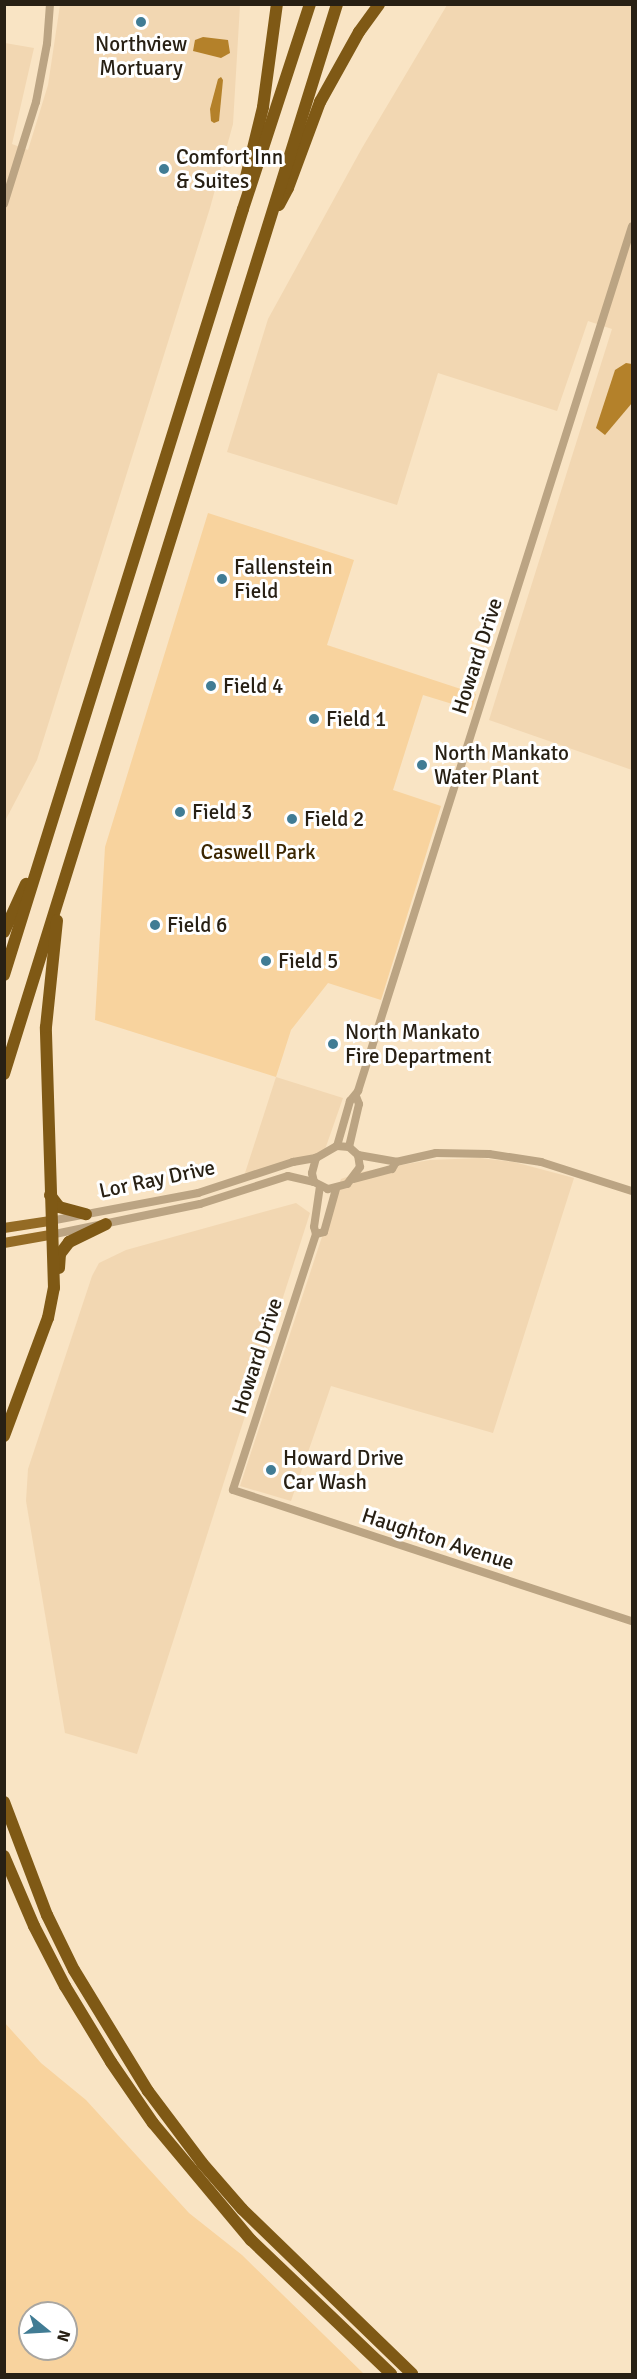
<!DOCTYPE html>
<style>
body{margin:0}
#map{position:relative;width:637px;height:2379px;overflow:hidden;background:#f9e4c4;font-family:Signika,sans-serif}
div>[style]{position:absolute}
.built>*{inset:0;background:#f2d7b2}
.green>*{inset:0;background:#f8d39e}
.water>*{inset:0;background:#b4812a}
.minor>*{height:8px;margin:-4px;padding:0 4px;transform-origin:4px;border-radius:4px;background:#bba483}
.major>*{height:10px;margin:-5px;padding:0 5px;transform-origin:5px;border-radius:5px;background:#946b25}
.highway>*{height:12px;margin:-6px;padding:0 6px;transform-origin:6px;border-radius:6px;background:#7f5915}
.dots>*{width:16px;height:16px;translate:-50% -50%;box-sizing:border-box;border:3px solid #fff;border-radius:50%}
span{translate:-50% -50%;white-space:nowrap;text-align:center;line-height:1.15;-webkit-text-stroke:6px #fff;paint-order:stroke}
.poi-label{font-size:21px;color:#282014}
.left{translate:0 -50%;text-align:left}
.street-label{font-size:21px;color:#282014}
.park-label{font-size:21px;color:#3c2702}
.frame{position:absolute;inset:0;border:6px solid #282014;pointer-events:none}
.north{position:absolute;left:18px;top:2301px;width:60px;height:60px;box-sizing:border-box;background:#fff;border:2px solid #a9a6a1;border-radius:50%;rotate:108deg;font-size:16px;font-weight:700;line-height:24px;text-align:center;color:#282014}
.north::after{content:'';display:block;margin:auto;width:21px;height:27px;background:#417c94;clip-path:polygon(50% 0,100% 100%,50% 72%,0 100%)}
</style>
<div id="map">
<div class="built">
<i style="clip-path:polygon(60px 5px,240px 5px,233px 124px,210px 208px,37px 760px,5px 821px,5px 43px,34px 48px,12px 144px,28px 150px,48px 85px)"></i>
<i style="clip-path:polygon(447px 5px,632px 5px,632px 770px,489px 720px,612px 329px,588px 321px,557px 411px,438px 373px,397px 505px,227px 452px,268px 319px,362px 148px)"></i>
<i style="clip-path:polygon(276px 1077px,343px 1098px,322px 1158px,245px 1173px)"></i>
<i style="clip-path:polygon(480px 1158px,514px 1162px,574px 1178px,493px 1433px,331px 1386px,291px 1501px,240px 1486px,341px 1179px,361px 1172px,430px 1160px)"></i>
<i style="clip-path:polygon(296px 1203px,310px 1213px,137px 1754px,65px 1733px,26px 1501px,28px 1469px,92px 1276px,99px 1263px,126px 1250px)"></i>
</div>
<div class="green">
<i style="clip-path:polygon(208px 513px,354px 560px,327px 645px,476px 694px,472px 710px,423px 695px,393px 790px,441px 806px,381px 1000px,328px 983px,291px 1030px,276px 1077px,95px 1020px,105px 847px)"></i>
<i style="clip-path:polygon(evenodd,4px 2022px,41px 2063px,86px 2100px,189px 2213px,242px 2255px,364px 2374px,5px 2374px,4px 2022px,30px 2313px,66px 2313px,66px 2349px,30px 2349px,30px 2313px)"></i>
</div>
<div class="water">
<i style="clip-path:polygon(203px 37px,228px 40px,230px 53px,221px 58px,193px 51px,195px 40px)"></i>
<i style="clip-path:polygon(221px 77px,223px 80px,219px 121px,214px 123px,211px 121px,210px 109px,218px 79px)"></i>
<i style="clip-path:polygon(626px 363px,632px 364px,632px 403px,605px 435px,596px 428px,615px 370px)"></i>
</div>
<div class="minor">
<i style="left:4px;top:204px;width:107px;rotate:-72.6deg"></i>
<i style="left:36px;top:102px;width:59px;rotate:-79.3deg"></i>
<i style="left:47px;top:44px;width:40px;rotate:-85.7deg"></i>
<i style="left:337px;top:1146px;width:47px;rotate:-73.9deg"></i>
<i style="left:350px;top:1101px;width:13px;rotate:-51deg"></i>
<i style="left:358px;top:1091px;width:907px;rotate:-72.42deg"></i>
<i style="left:337px;top:1146px;width:12px;rotate:5deg"></i>
<i style="left:349px;top:1147px;width:12px;rotate:42deg"></i>
<i style="left:358px;top:1155px;width:12px;rotate:81deg"></i>
<i style="left:360px;top:1167px;width:21px;rotate:127deg"></i>
<i style="left:347px;top:1184px;width:20px;rotate:165deg"></i>
<i style="left:328px;top:1189px;width:16px;rotate:-153deg"></i>
<i style="left:314px;top:1182px;width:9px;rotate:-103deg"></i>
<i style="left:312px;top:1173px;width:16px;rotate:-75deg"></i>
<i style="left:316px;top:1158px;width:24px;rotate:-30deg"></i>
<i style="left:349px;top:1147px;width:44px;rotate:-76.9deg"></i>
<i style="left:359px;top:1104px;width:9px;rotate:-111deg"></i>
<i style="left:358px;top:1155px;width:39px;rotate:10deg"></i>
<i style="left:396px;top:1162px;width:41px;rotate:-12.7deg"></i>
<i style="left:436px;top:1153px;width:53px;rotate:1.1deg"></i>
<i style="left:489px;top:1154px;width:53px;rotate:8.7deg"></i>
<i style="left:541px;top:1162px;width:96px;rotate:17.7deg"></i>
<i style="left:354px;top:1179px;width:39px;rotate:-15deg"></i>
<i style="left:392px;top:1169px;width:8px;rotate:-60deg"></i>
<i style="left:320px;top:1186px;width:41px;rotate:98.3deg"></i>
<i style="left:314px;top:1227px;width:7px;rotate:74deg"></i>
<i style="left:316px;top:1234px;width:269px;rotate:108deg"></i>
<i style="left:233px;top:1490px;width:420px;rotate:18.2deg"></i>
<i style="left:50px;top:1221px;width:151px;rotate:-10.7deg"></i>
<i style="left:198px;top:1193px;width:100px;rotate:-18.1deg"></i>
<i style="left:293px;top:1162px;width:23px;rotate:-10deg"></i>
<i style="left:316px;top:1234px;width:8px;rotate:-14deg"></i>
<i style="left:324px;top:1232px;width:45px;rotate:-74.4deg"></i>
<i style="left:50px;top:1235px;width:153px;rotate:-11.7deg"></i>
<i style="left:200px;top:1204px;width:92px;rotate:-17.7deg"></i>
<i style="left:288px;top:1176px;width:27px;rotate:13deg"></i>
</div>
<div class="major">
<i style="left:4px;top:1228px;width:47px;rotate:-8.7deg"></i>
<i style="left:4px;top:1243px;width:47px;rotate:-9.9deg"></i>
</div>
<div class="highway">
<i style="left:246px;top:177px;width:72px;rotate:-76.3deg"></i>
<i style="left:263px;top:107px;width:104px;rotate:-82.3deg"></i>
<i style="left:279px;top:205px;width:19px;rotate:-62deg"></i>
<i style="left:288px;top:188px;width:92px;rotate:-69.6deg"></i>
<i style="left:320px;top:102px;width:80px;rotate:-60.9deg"></i>
<i style="left:359px;top:32px;width:34px;rotate:-54deg"></i>
<i style="left:4px;top:932px;width:53px;rotate:-65.4deg"></i>
<i style="left:4px;top:975px;width:802px;rotate:-72.67deg"></i>
<i style="left:243px;top:209px;width:216px;rotate:-71.9deg"></i>
<i style="left:4px;top:1074px;width:1121px;rotate:-72.71deg"></i>
<i style="left:50px;top:1195px;width:15px;rotate:53deg"></i>
<i style="left:59px;top:1207px;width:28px;rotate:15deg"></i>
<i style="left:59px;top:1268px;width:14px;rotate:-86deg"></i>
<i style="left:60px;top:1254px;width:15px;rotate:-53deg"></i>
<i style="left:69px;top:1242px;width:41px;rotate:-25.9deg"></i>
<i style="left:4px;top:1436px;width:126px;rotate:-69.6deg"></i>
<i style="left:48px;top:1318px;width:31px;rotate:-79deg"></i>
<i style="left:54px;top:1288px;width:261px;rotate:-91.8deg"></i>
<i style="left:46px;top:1027px;width:107px;rotate:-84.1deg"></i>
<i style="left:4px;top:1802px;width:121px;rotate:69.2deg"></i>
<i style="left:47px;top:1915px;width:61px;rotate:63.9deg"></i>
<i style="left:74px;top:1970px;width:142px;rotate:58.6deg"></i>
<i style="left:148px;top:2091px;width:90px;rotate:53.1deg"></i>
<i style="left:202px;top:2163px;width:61px;rotate:49deg"></i>
<i style="left:242px;top:2209px;width:237px;rotate:44.1deg"></i>
<i style="left:4px;top:1856px;width:76px;rotate:66.8deg"></i>
<i style="left:34px;top:1926px;width:68px;rotate:62.7deg"></i>
<i style="left:65px;top:1986px;width:89px;rotate:58.8deg"></i>
<i style="left:111px;top:2062px;width:74px;rotate:55.5deg"></i>
<i style="left:153px;top:2123px;width:153px;rotate:50.1deg"></i>
<i style="left:251px;top:2240px;width:194px;rotate:43.7deg"></i>
</div>
<div class="dots">
<i style="left:141px;top:22px;background:#417c94"></i>
<i style="left:164px;top:169px;background:#417c94"></i>
<i style="left:222px;top:579px;background:#417c94"></i>
<i style="left:211px;top:686px;background:#417c94"></i>
<i style="left:314px;top:719px;background:#417c94"></i>
<i style="left:422px;top:765px;background:#417c94"></i>
<i style="left:180px;top:812px;background:#417c94"></i>
<i style="left:292px;top:819px;background:#417c94"></i>
<i style="left:155px;top:925px;background:#417c94"></i>
<i style="left:266px;top:961px;background:#417c94"></i>
<i style="left:333px;top:1044px;background:#417c94"></i>
<i style="left:271px;top:1470px;background:#417c94"></i>
</div>
<div class="poi-label">
<span style="left:141px;top:56px">Northview<br>Mortuary</span>
<span class="left" style="left:176px;top:169px">Comfort Inn<br>&amp; Suites</span>
<span class="left" style="left:234px;top:579px">Fallenstein<br>Field</span>
<span class="left" style="left:223px;top:686px">Field 4</span>
<span class="left" style="left:326px;top:719px">Field 1</span>
<span class="left" style="left:434px;top:765px">North Mankato<br>Water Plant</span>
<span class="left" style="left:192px;top:812px">Field 3</span>
<span class="left" style="left:304px;top:819px">Field 2</span>
<span class="left" style="left:167px;top:925px">Field 6</span>
<span class="left" style="left:278px;top:961px">Field 5</span>
<span class="left" style="left:345px;top:1044px">North Mankato<br>Fire Department</span>
<span class="left" style="left:283px;top:1470px">Howard Drive<br>Car Wash</span>
</div>
<div class="street-label">
<span style="left:477px;top:656px;rotate:-72deg">Howard Drive</span>
<span style="left:157px;top:1179px;rotate:-12deg">Lor Ray Drive</span>
<span style="left:257px;top:1356px;rotate:-72deg">Howard Drive</span>
<span style="left:438px;top:1539px;rotate:18deg">Haughton Avenue</span>
</div>
<div class="park-label">
<span style="left:258px;top:852px">Caswell Park</span>
</div>
<div class="frame"></div>
<div class="north">N</div>
</div>
